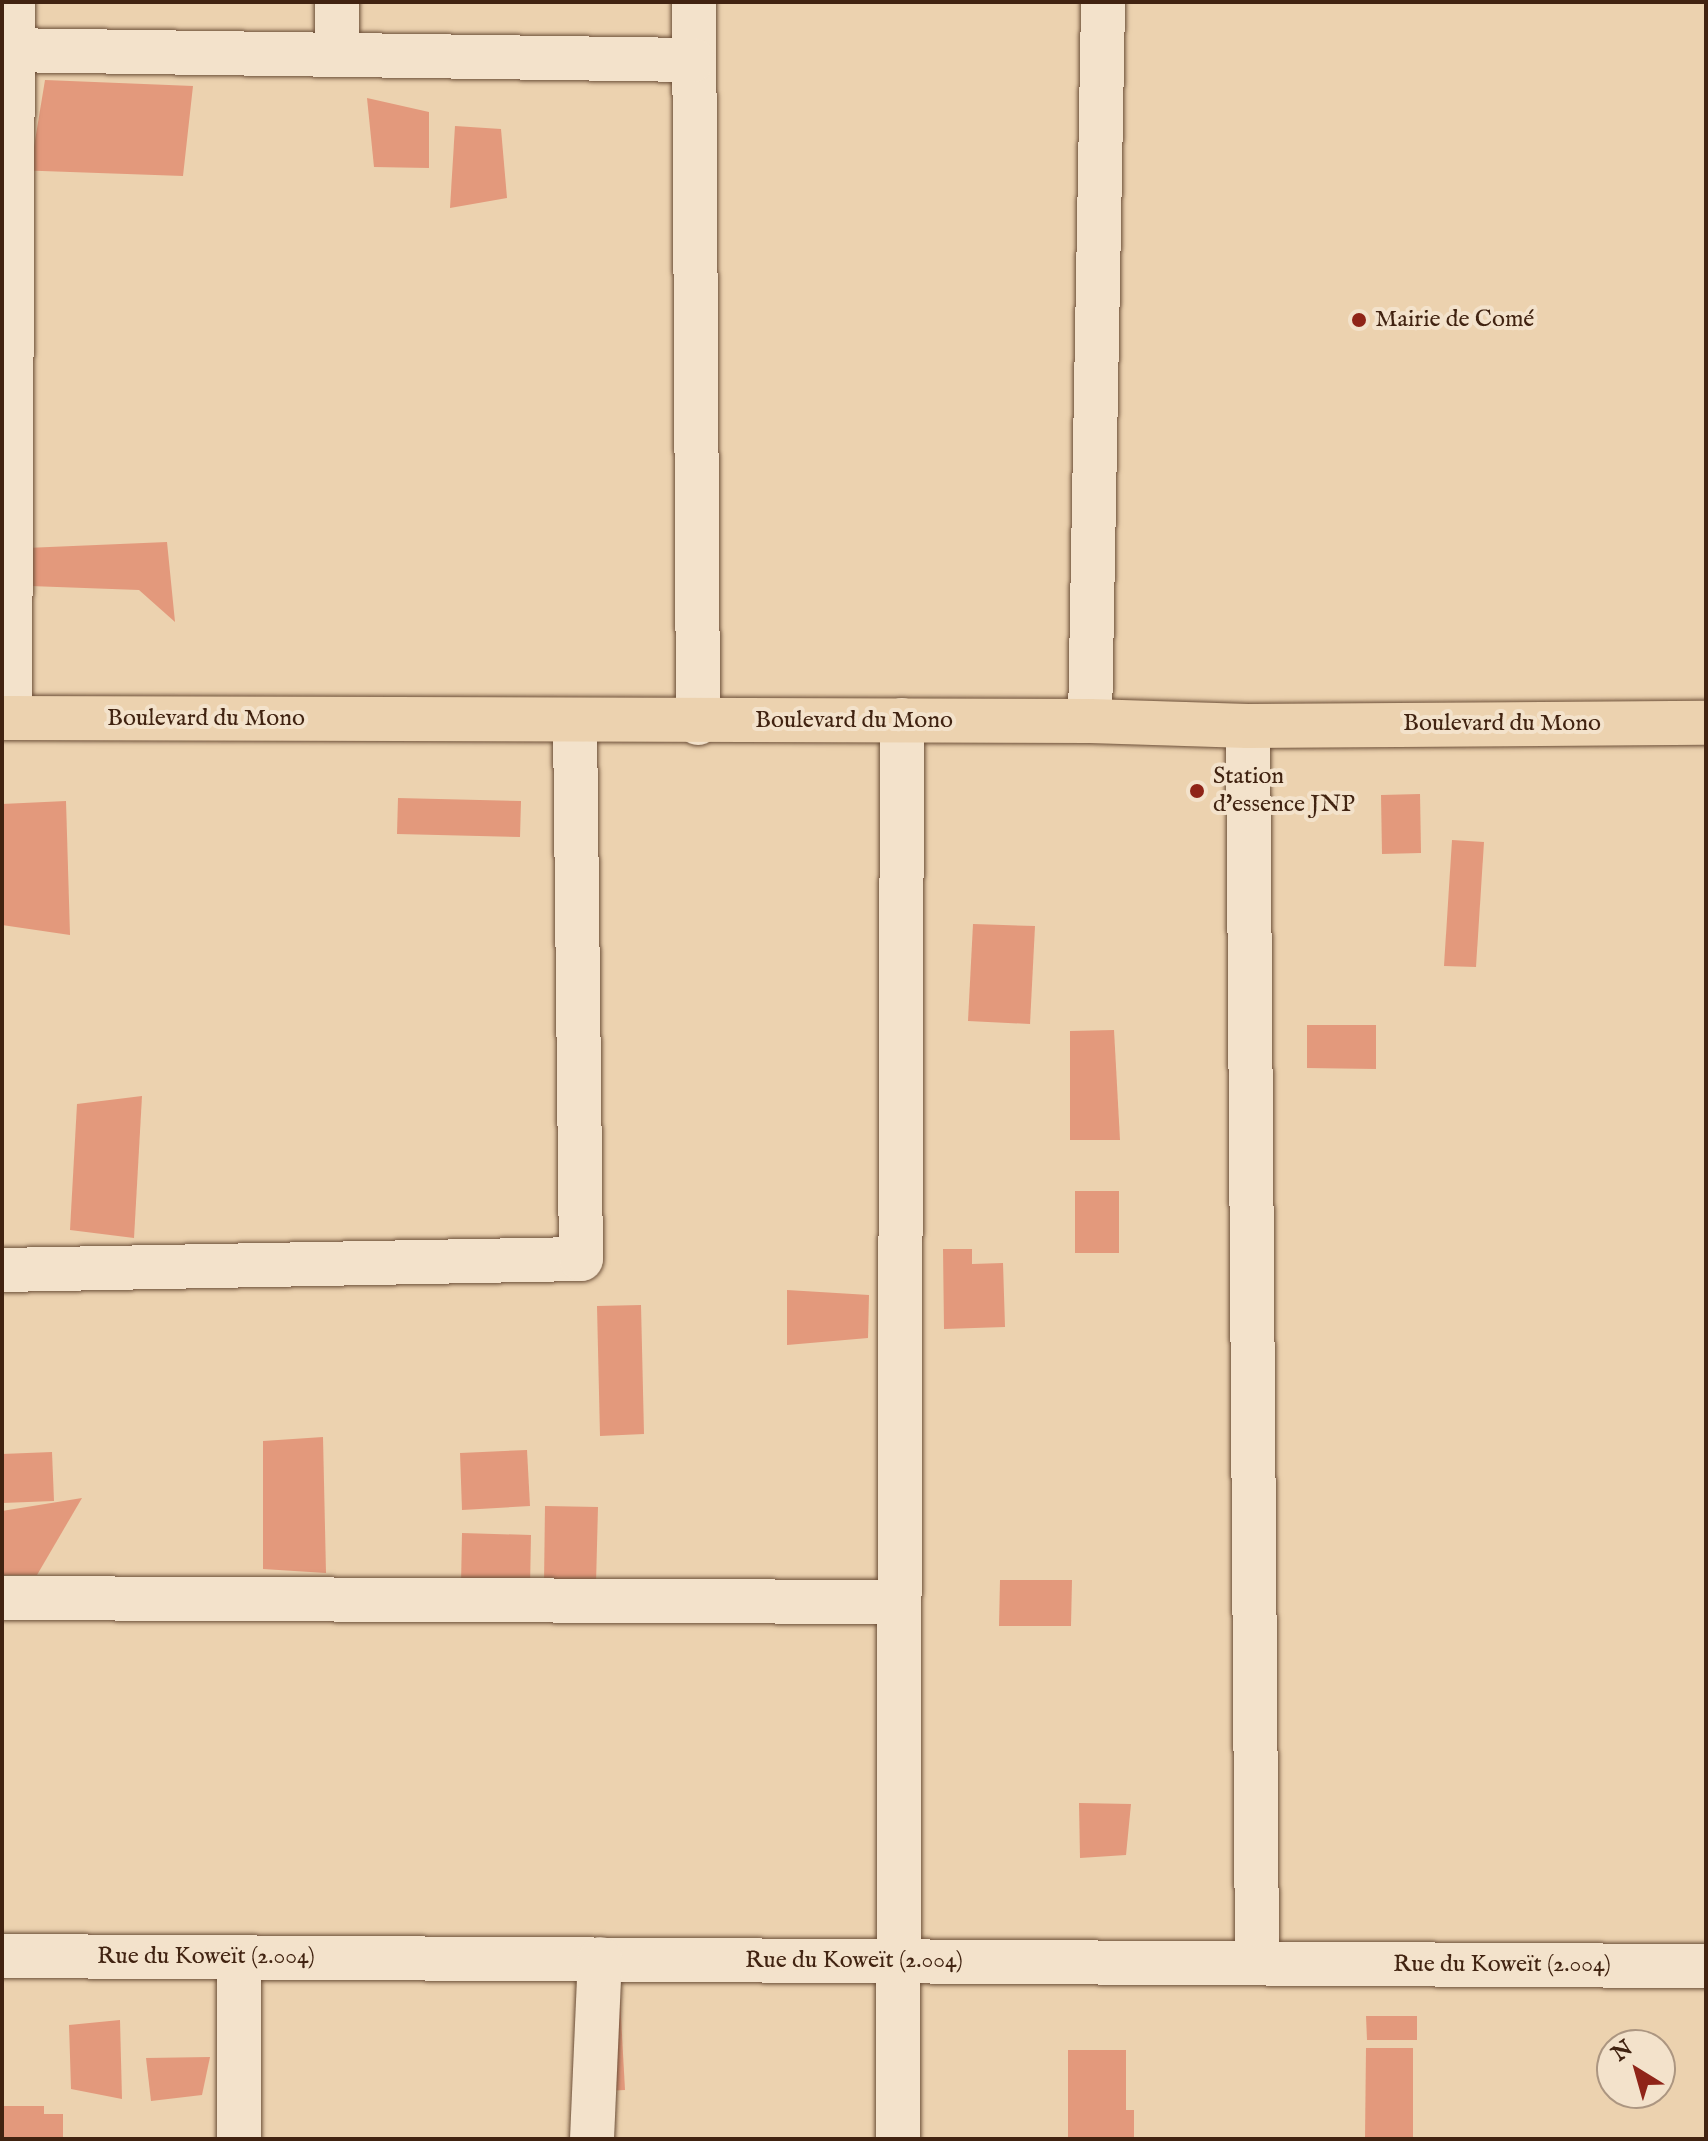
<!DOCTYPE html>
<meta charset="utf-8">
<style>
body{margin:0}
#map{position:relative;width:1708px;height:2141px;overflow:hidden;background:#ecd2af;font-family:"IM FELL English",serif}
div>[style]{position:absolute}
.building>*{inset:0;background:#e3997c}
.roads{filter:drop-shadow(0 0 2px #6c4f38) drop-shadow(0 0 2px #6c4f38)}
.minor>*{height:44px;margin:-22px;padding:0 22px;transform-origin:22px;border-radius:22px;background:#f3e2cb}
.major>*{height:44px;margin:-22px;padding:0 22px;transform-origin:22px;border-radius:22px;background:#ecd2af}
.dots>*{width:22px;height:22px;translate:-50% -50%;box-sizing:border-box;border:4px solid #f3e2cb;border-radius:50%}
span{translate:-50% -50%;white-space:nowrap;text-align:center;line-height:1.15;-webkit-text-stroke:8px #f3e2cb;paint-order:stroke}
.poi-label{font-size:24px;color:#412311}
.left{translate:0 -50%;text-align:left}
.street-label{font-size:24px;color:#412311}
.frame{position:absolute;inset:0;border:4px solid #412311;pointer-events:none}
.north{position:absolute;left:1596px;top:2029px;width:80px;height:80px;box-sizing:border-box;background:#f3e2cb;border:2px solid #ac9681;border-radius:50%;rotate:323deg;font-size:22px;font-weight:700;line-height:32px;text-align:center;color:#412311}
.north::after{content:'';display:block;margin:auto;width:28px;height:36px;background:#8f2418;clip-path:polygon(50% 0,100% 100%,50% 72%,0 100%)}
</style>
<div id="map">
<div class="building">
<i style="clip-path:polygon(45px 80px,193px 86px,183px 176px,14px 170px,31px 165px)"></i>
<i style="clip-path:polygon(367px 98px,429px 112px,429px 168px,374px 167px)"></i>
<i style="clip-path:polygon(455px 126px,501px 129px,507px 198px,450px 208px)"></i>
<i style="clip-path:polygon(167px 542px,175px 622px,139px 590px,30px 586px,26px 548px)"></i>
<i style="clip-path:polygon(1420px 794px,1421px 853px,1382px 854px,1381px 795px)"></i>
<i style="clip-path:polygon(398px 798px,521px 801px,520px 837px,397px 834px)"></i>
<i style="clip-path:polygon(66px 801px,70px 935px,2px 925px,2px 804px)"></i>
<i style="clip-path:polygon(1452px 840px,1484px 842px,1476px 967px,1444px 966px)"></i>
<i style="clip-path:polygon(973px 924px,1035px 926px,1030px 1024px,968px 1021px)"></i>
<i style="clip-path:polygon(1307px 1025px,1376px 1025px,1376px 1069px,1307px 1068px)"></i>
<i style="clip-path:polygon(1114px 1030px,1120px 1140px,1070px 1140px,1070px 1031px)"></i>
<i style="clip-path:polygon(142px 1096px,134px 1238px,70px 1230px,77px 1104px)"></i>
<i style="clip-path:polygon(1075px 1191px,1119px 1191px,1119px 1253px,1075px 1253px)"></i>
<i style="clip-path:polygon(943px 1249px,972px 1249px,972px 1264px,1003px 1263px,1005px 1327px,944px 1329px)"></i>
<i style="clip-path:polygon(787px 1290px,869px 1295px,868px 1338px,787px 1345px)"></i>
<i style="clip-path:polygon(641px 1305px,644px 1434px,600px 1436px,597px 1306px)"></i>
<i style="clip-path:polygon(323px 1437px,326px 1573px,263px 1569px,263px 1441px)"></i>
<i style="clip-path:polygon(527px 1450px,530px 1506px,462px 1510px,460px 1453px)"></i>
<i style="clip-path:polygon(52px 1452px,54px 1501px,2px 1503px,2px 1454px)"></i>
<i style="clip-path:polygon(82px 1498px,37px 1575px,2px 1575px,2px 1511px)"></i>
<i style="clip-path:polygon(545px 1506px,598px 1507px,596px 1584px,544px 1584px)"></i>
<i style="clip-path:polygon(462px 1533px,531px 1535px,530px 1587px,461px 1585px)"></i>
<i style="clip-path:polygon(1000px 1580px,1072px 1580px,1071px 1626px,999px 1626px)"></i>
<i style="clip-path:polygon(1079px 1803px,1131px 1804px,1126px 1855px,1080px 1858px)"></i>
<i style="clip-path:polygon(620px 1999px,625px 2090px,604px 2091px,600px 2000px)"></i>
<i style="clip-path:polygon(1366px 2016px,1417px 2016px,1417px 2040px,1367px 2040px)"></i>
<i style="clip-path:polygon(120px 2020px,122px 2099px,71px 2089px,69px 2025px)"></i>
<i style="clip-path:polygon(1366px 2048px,1413px 2048px,1413px 2139px,1365px 2139px)"></i>
<i style="clip-path:polygon(1068px 2050px,1126px 2050px,1126px 2110px,1134px 2110px,1134px 2139px,1068px 2139px)"></i>
<i style="clip-path:polygon(210px 2057px,202px 2095px,151px 2101px,146px 2058px)"></i>
<i style="clip-path:polygon(2px 2106px,44px 2106px,44px 2114px,63px 2114px,63px 2139px,2px 2139px)"></i>
</div>
<div class="roads">
<div class="minor">
<i style="left:694px;top:2px;width:721px;rotate:89.68deg"></i>
<i style="left:2px;top:50px;width:691px;rotate:0.83deg"></i>
<i style="left:337px;top:55px;width:53px;rotate:-90deg"></i>
<i style="left:10px;top:718px;width:716px;rotate:-89.76deg"></i>
<i style="left:1090px;top:721px;width:719px;rotate:-88.96deg"></i>
<i style="left:1248px;top:726px;width:1237px;rotate:89.58deg"></i>
<i style="left:2px;top:1270px;width:579px;rotate:-1.09deg"></i>
<i style="left:581px;top:1259px;width:538px;rotate:-90.64deg"></i>
<i style="left:2px;top:1598px;width:897px;rotate:0.26deg"></i>
<i style="left:2px;top:1956px;width:1704px;rotate:0.34deg"></i>
<i style="left:239px;top:1958px;width:181px;rotate:90deg"></i>
<i style="left:592px;top:2139px;width:180px;rotate:-87.5deg"></i>
<i style="left:898px;top:2139px;width:1419px;rotate:-89.84deg"></i>
</div>
<div class="major">
<i style="left:2px;top:718px;width:1088px;rotate:0.16deg"></i>
<i style="left:1090px;top:721px;width:158px;rotate:1.8deg"></i>
<i style="left:1248px;top:726px;width:458px;rotate:-0.4deg"></i>
</div>
</div>
<div class="dots">
<i style="left:1359px;top:320px;background:#8f2418"></i>
<i style="left:1197px;top:791px;background:#8f2418"></i>
</div>
<div class="poi-label">
<span class="left" style="left:1375px;top:320px">Mairie de Comé</span>
<span class="left" style="left:1213px;top:791px">Station<br>d'essence JNP</span>
</div>
<div class="street-label">
<span style="left:206px;top:719px">Boulevard du Mono</span>
<span style="left:854px;top:721px">Boulevard du Mono</span>
<span style="left:1502px;top:724px">Boulevard du Mono</span>
<span style="left:206px;top:1957px">Rue du Koweït (2.004)</span>
<span style="left:854px;top:1961px">Rue du Koweït (2.004)</span>
<span style="left:1502px;top:1965px">Rue du Koweït (2.004)</span>
</div>
<div class="frame"></div>
<div class="north">N</div>
</div>
